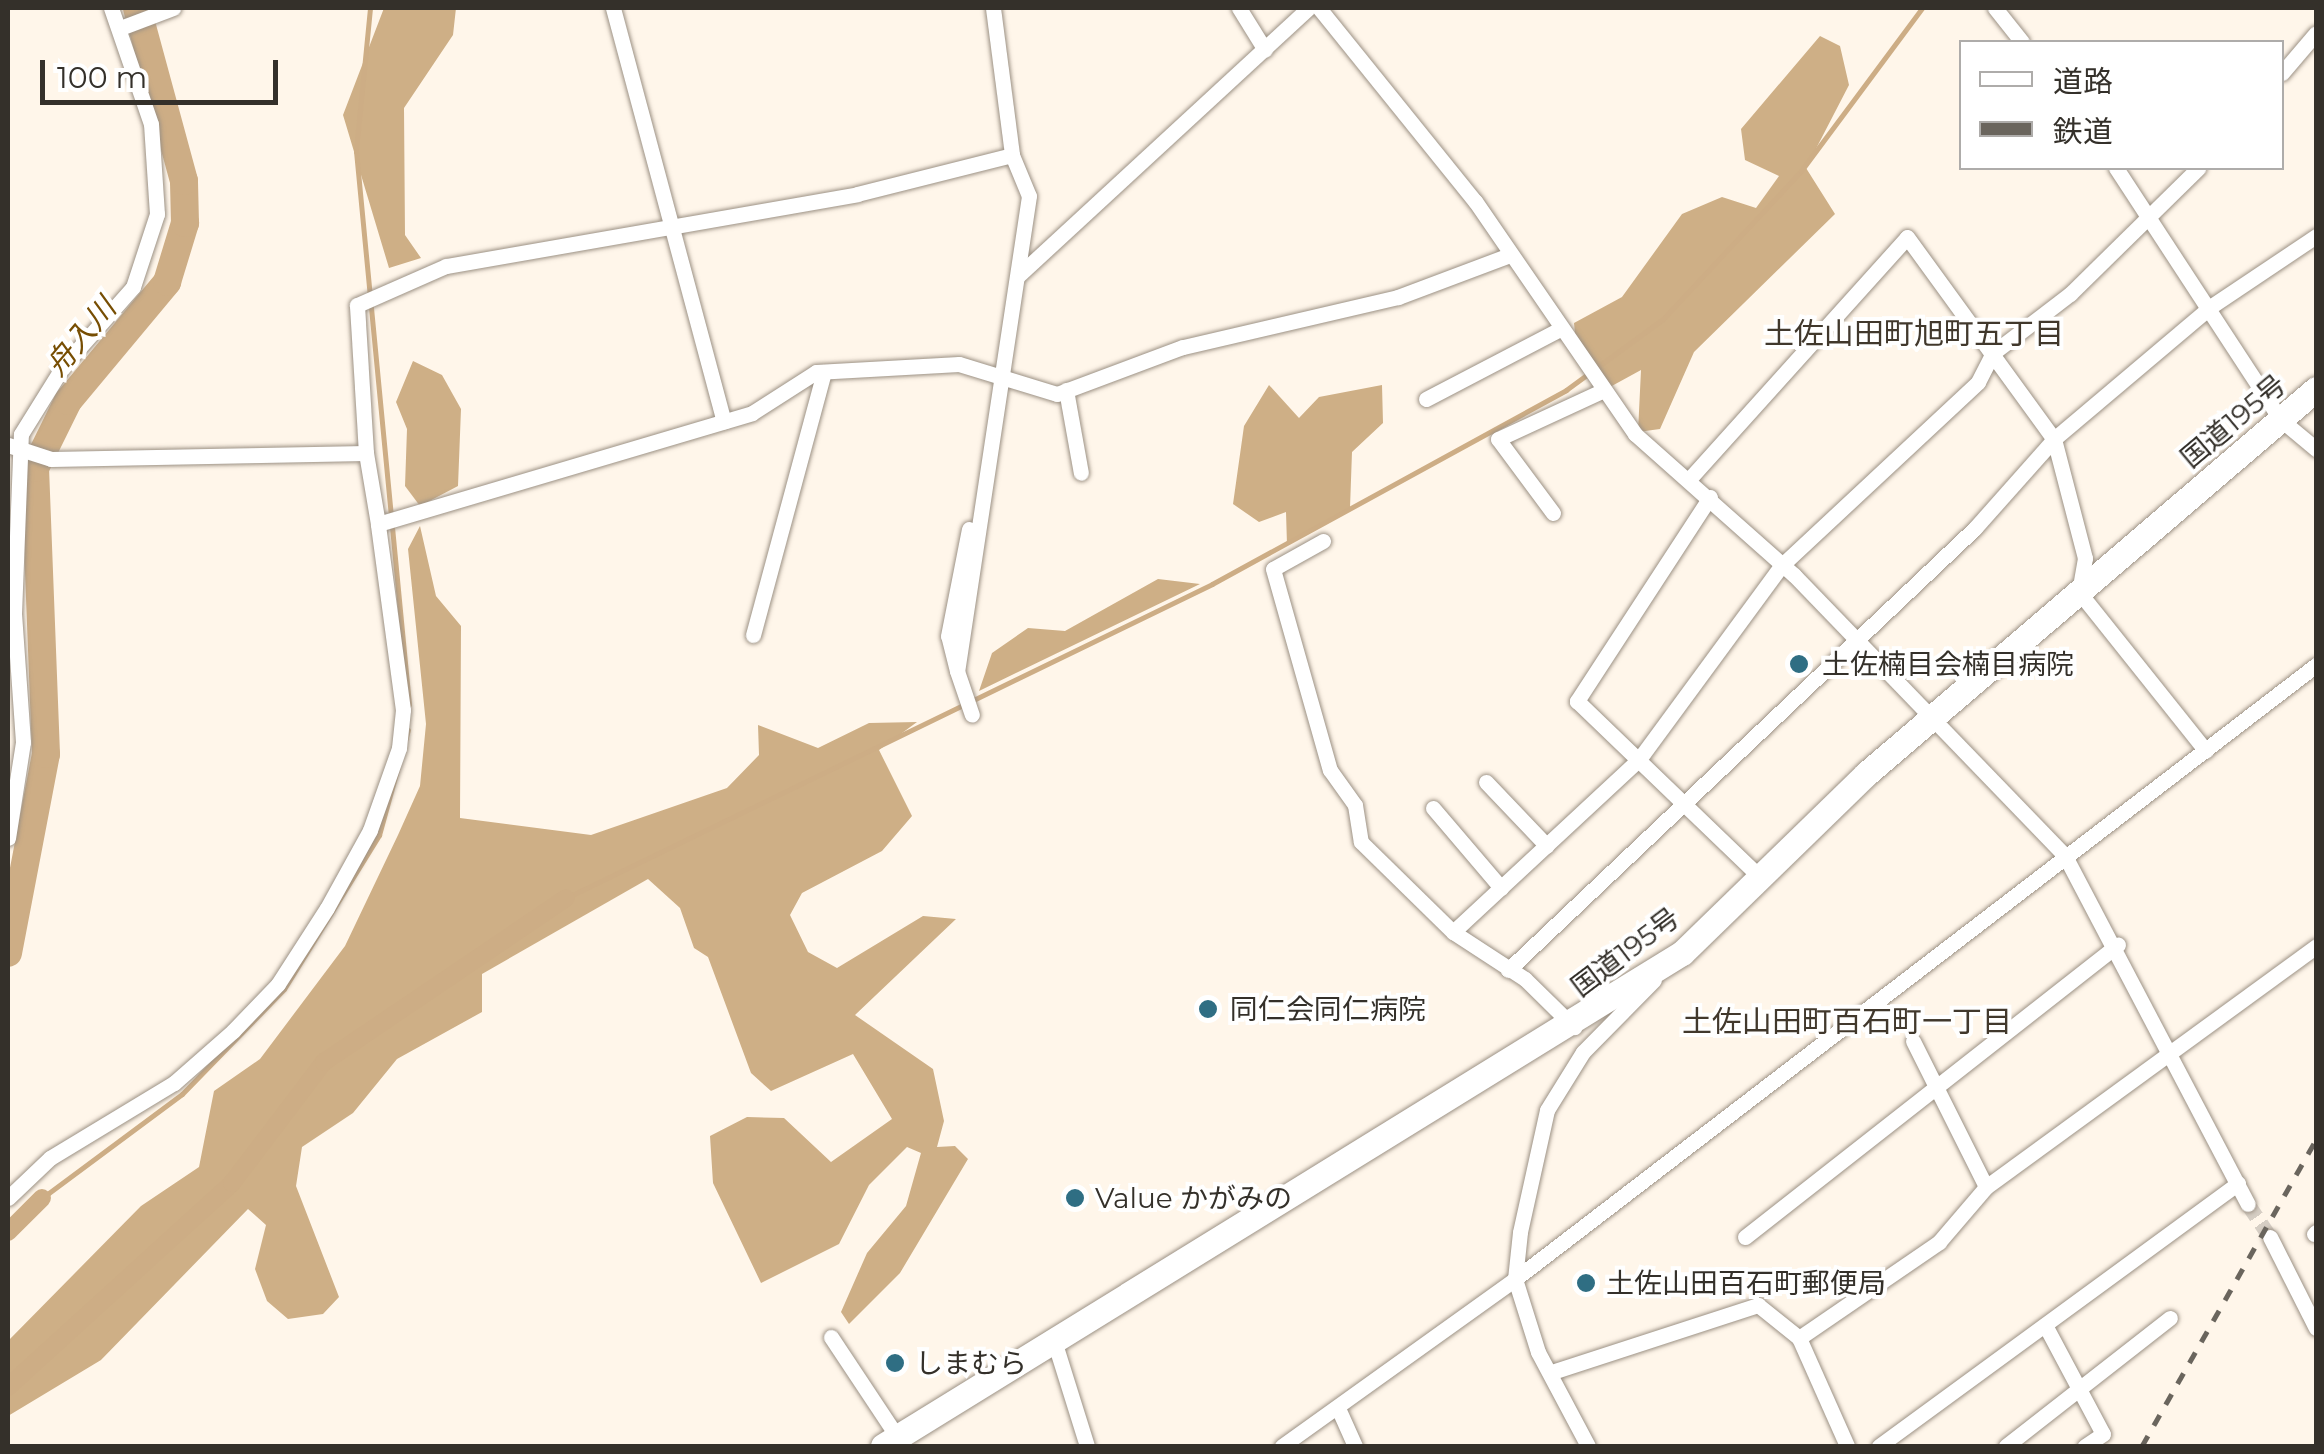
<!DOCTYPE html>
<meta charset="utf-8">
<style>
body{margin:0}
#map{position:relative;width:2324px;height:1454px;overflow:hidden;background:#fff6ea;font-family:Montserrat,"Noto Sans JP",sans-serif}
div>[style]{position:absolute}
.forest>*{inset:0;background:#ceaf86}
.stream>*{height:5px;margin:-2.5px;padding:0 2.5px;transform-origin:2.5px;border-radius:2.5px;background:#cdad85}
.canal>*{height:18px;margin:-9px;padding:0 9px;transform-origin:9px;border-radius:9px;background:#cdad85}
.river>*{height:28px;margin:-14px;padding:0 14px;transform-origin:14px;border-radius:14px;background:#cdad85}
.minor-tunnel>*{height:15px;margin-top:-7.5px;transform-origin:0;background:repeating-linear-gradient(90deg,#d6cec4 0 15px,transparent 0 23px)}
.roads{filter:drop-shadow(0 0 2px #9c9184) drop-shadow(0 0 2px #9c9184)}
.minor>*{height:15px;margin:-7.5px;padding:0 7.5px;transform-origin:7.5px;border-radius:7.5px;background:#fff}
.trunk>*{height:25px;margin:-12.5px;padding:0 12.5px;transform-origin:12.5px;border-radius:12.5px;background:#fff}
.rail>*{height:5px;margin-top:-2.5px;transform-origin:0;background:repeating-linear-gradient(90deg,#6a655d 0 12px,transparent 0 24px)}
.dots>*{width:28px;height:28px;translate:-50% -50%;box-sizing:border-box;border:5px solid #fff;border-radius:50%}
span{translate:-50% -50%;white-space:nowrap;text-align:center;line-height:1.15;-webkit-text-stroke:8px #fff;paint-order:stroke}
.street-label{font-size:28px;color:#34302a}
.poi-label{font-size:28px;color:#34302a}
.left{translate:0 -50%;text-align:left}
.neighbourhood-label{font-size:30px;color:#41382c}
.water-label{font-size:30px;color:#774e03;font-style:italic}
.frame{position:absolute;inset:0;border:10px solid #34302a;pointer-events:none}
.legend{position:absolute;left:1959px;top:40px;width:325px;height:130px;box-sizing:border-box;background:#fff;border:2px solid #aeacaa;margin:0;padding:12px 18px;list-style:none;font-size:30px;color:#34302a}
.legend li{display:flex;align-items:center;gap:20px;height:50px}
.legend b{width:50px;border:2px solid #aeacaa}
.scale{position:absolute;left:40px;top:60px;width:238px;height:45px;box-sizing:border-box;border:5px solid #34302a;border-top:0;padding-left:12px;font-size:30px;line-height:35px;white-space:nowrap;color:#34302a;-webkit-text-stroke:8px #fff;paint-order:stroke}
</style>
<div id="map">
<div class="forest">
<i style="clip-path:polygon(384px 8px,456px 8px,453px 35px,404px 108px,405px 235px,421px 258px,389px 268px,343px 115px)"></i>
<i style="clip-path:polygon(1820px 36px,1840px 46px,1849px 85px,1806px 168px,1835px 214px,1694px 352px,1660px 429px,1638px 432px,1641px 370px,1599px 393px,1577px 356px,1574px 323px,1622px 297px,1682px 214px,1722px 197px,1756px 208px,1779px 176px,1745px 160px,1741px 129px)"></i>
<i style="clip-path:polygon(413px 361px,442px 375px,461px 409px,458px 486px,420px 506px,405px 486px,407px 429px,396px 402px)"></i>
<i style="clip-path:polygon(1269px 385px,1299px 418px,1319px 397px,1382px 385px,1383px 423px,1352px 452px,1350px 508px,1287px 545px,1286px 512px,1259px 522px,1233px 504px,1244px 426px)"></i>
<i style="clip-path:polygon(420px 526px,436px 596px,461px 626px,460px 818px,591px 835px,727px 788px,759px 755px,758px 725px,818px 748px,869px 723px,917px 722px,879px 750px,912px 816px,882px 851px,802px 893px,790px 915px,808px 952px,837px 968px,923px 916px,956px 919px,855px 1015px,933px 1069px,944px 1121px,937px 1147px,955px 1146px,968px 1159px,900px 1273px,849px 1324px,841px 1312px,867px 1253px,906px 1206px,921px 1153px,907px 1147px,869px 1185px,839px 1244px,761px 1283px,713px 1183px,710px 1136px,747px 1117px,784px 1118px,831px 1162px,892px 1119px,853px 1054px,771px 1091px,751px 1073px,708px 957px,694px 948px,680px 908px,648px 879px,482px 974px,482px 1012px,397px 1059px,353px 1113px,302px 1147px,296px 1186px,339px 1297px,323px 1314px,288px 1319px,267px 1301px,255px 1269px,266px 1225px,248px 1209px,101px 1360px,8px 1416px,8px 1341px,141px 1206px,199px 1167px,214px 1091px,260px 1059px,345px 946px,398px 835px,420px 786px,426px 724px,408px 549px)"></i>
<i style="clip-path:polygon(1158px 579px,1200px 584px,979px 691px,992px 653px,1028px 628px,1065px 631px)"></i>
</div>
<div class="stream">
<i style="left:370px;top:8px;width:144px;rotate:95.6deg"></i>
<i style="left:356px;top:151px;width:556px;rotate:84.53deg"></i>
<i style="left:566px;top:898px;width:718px;rotate:-25.92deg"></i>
<i style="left:1212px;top:584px;width:404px;rotate:-28.7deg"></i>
<i style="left:1566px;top:390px;width:120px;rotate:-36.2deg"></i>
<i style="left:1663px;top:319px;width:202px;rotate:-47deg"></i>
<i style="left:1801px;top:171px;width:203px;rotate:-53.4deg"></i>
<i style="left:42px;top:1198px;width:174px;rotate:-36.6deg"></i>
<i style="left:182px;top:1094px;width:146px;rotate:-45.8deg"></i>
<i style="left:284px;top:989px;width:181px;rotate:-58.3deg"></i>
<i style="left:379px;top:835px;width:109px;rotate:-74.6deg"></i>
</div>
<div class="canal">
<i style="left:8px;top:1232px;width:48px;rotate:-45deg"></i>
<i style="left:8px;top:1387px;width:303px;rotate:-42.3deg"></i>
<i style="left:232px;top:1183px;width:152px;rotate:-52.8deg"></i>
<i style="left:324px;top:1062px;width:292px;rotate:-34.1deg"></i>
</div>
<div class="river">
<i style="left:8px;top:953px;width:203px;rotate:-79.2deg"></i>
<i style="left:46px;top:754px;width:286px;rotate:-92.2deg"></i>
<i style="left:35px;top:468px;width:75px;rotate:-63.8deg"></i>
<i style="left:68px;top:401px;width:155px;rotate:-50.2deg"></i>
<i style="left:167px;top:282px;width:62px;rotate:-73deg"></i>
<i style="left:185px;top:223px;width:42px;rotate:-91.4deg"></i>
<i style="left:184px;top:181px;width:179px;rotate:-105.2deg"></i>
</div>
<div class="minor-tunnel">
<i style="left:2248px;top:1204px;width:40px;rotate:56deg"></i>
</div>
<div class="roads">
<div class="minor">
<i style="left:613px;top:8px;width:428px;rotate:75deg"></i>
<i style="left:993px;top:8px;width:148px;rotate:82.6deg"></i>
<i style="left:1239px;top:8px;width:49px;rotate:58.2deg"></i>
<i style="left:1319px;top:8px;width:248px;rotate:51.1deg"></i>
<i style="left:1475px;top:201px;width:283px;rotate:55.5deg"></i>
<i style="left:1635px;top:434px;width:213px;rotate:41.6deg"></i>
<i style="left:1794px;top:575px;width:390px;rotate:46deg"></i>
<i style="left:2065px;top:856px;width:393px;rotate:62.3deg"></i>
<i style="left:1995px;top:8px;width:43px;rotate:51.5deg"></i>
<i style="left:120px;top:28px;width:57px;rotate:-20.7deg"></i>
<i style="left:2282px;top:73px;width:52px;rotate:-49.6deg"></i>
<i style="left:2116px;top:168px;width:300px;rotate:56.8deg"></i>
<i style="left:2280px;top:419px;width:47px;rotate:39.8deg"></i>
<i style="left:1019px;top:275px;width:393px;rotate:-42.7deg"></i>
<i style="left:1066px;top:390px;width:84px;rotate:79.8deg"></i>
<i style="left:1426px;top:399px;width:151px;rotate:-27.6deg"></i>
<i style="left:8px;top:445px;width:45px;rotate:18deg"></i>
<i style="left:51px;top:459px;width:315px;rotate:-1.1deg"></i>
<i style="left:366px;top:453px;width:72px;rotate:80.4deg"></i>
<i style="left:378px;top:524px;width:390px;rotate:-16.5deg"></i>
<i style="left:752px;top:413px;width:76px;rotate:-32.6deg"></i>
<i style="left:816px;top:372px;width:143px;rotate:-3.2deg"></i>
<i style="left:959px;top:364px;width:102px;rotate:17deg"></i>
<i style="left:1057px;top:394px;width:134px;rotate:-20.5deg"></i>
<i style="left:1183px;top:347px;width:221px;rotate:-13.1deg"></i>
<i style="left:1398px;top:297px;width:120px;rotate:-20.6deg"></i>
<i style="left:366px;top:453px;width:148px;rotate:-93.5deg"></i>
<i style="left:357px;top:305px;width:97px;rotate:-23.7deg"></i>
<i style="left:446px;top:266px;width:417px;rotate:-9.9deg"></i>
<i style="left:857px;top:194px;width:160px;rotate:-14.1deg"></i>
<i style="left:1012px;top:155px;width:44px;rotate:67.5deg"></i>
<i style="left:1029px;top:196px;width:480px;rotate:98.6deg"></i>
<i style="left:957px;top:671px;width:46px;rotate:71.2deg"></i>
<i style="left:1692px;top:476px;width:321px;rotate:-48deg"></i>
<i style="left:1907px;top:237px;width:250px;rotate:54deg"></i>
<i style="left:2054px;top:439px;width:123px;rotate:75.4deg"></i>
<i style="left:2085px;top:558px;width:35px;rotate:100deg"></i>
<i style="left:2079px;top:592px;width:203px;rotate:51.4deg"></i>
<i style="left:1710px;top:497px;width:244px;rotate:123.1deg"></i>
<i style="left:1577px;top:701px;width:254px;rotate:43.9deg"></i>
<i style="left:1553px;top:513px;width:92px;rotate:-126.6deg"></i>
<i style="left:1498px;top:439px;width:115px;rotate:-24.8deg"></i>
<i style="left:1323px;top:541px;width:57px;rotate:150.8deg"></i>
<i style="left:1273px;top:569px;width:209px;rotate:74.2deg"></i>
<i style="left:1330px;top:770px;width:43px;rotate:54.5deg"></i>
<i style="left:1355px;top:805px;width:37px;rotate:81deg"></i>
<i style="left:1361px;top:842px;width:129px;rotate:44.4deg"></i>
<i style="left:1453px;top:932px;width:86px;rotate:33.1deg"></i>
<i style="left:1525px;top:979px;width:69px;rotate:44.4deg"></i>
<i style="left:753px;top:635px;width:272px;rotate:-74.9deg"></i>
<i style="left:957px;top:671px;width:36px;rotate:-104deg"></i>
<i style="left:948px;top:636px;width:109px;rotate:-78.9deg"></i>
<i style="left:1486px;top:782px;width:88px;rotate:46.4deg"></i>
<i style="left:1433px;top:808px;width:105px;rotate:49.6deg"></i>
<i style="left:8px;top:838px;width:97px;rotate:-81.1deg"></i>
<i style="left:23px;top:742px;width:128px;rotate:-94deg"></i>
<i style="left:14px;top:614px;width:180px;rotate:-87.8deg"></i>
<i style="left:21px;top:434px;width:81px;rotate:-58.1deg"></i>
<i style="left:64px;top:365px;width:104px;rotate:-48.5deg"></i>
<i style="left:133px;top:287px;width:77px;rotate:-71.8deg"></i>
<i style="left:157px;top:214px;width:90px;rotate:-93.8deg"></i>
<i style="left:151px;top:124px;width:123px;rotate:-109deg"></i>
<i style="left:1453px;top:932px;width:255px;rotate:-42.9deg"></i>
<i style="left:1640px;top:758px;width:240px;rotate:-53.7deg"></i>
<i style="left:1782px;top:565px;width:268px;rotate:-43deg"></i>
<i style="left:1978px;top:382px;width:33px;rotate:-63deg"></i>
<i style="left:1993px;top:353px;width:97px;rotate:-37.5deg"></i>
<i style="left:2070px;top:294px;width:180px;rotate:-44.5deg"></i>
<i style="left:1508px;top:970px;width:643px;rotate:-43.42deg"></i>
<i style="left:1975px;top:528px;width:119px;rotate:-48.4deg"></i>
<i style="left:2054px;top:439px;width:204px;rotate:-40.2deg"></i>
<i style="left:2210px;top:307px;width:128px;rotate:-33.8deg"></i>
<i style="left:1913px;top:1041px;width:163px;rotate:63.4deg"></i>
<i style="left:8px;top:1198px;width:58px;rotate:-43.6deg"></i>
<i style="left:50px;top:1158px;width:145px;rotate:-31.2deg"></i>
<i style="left:174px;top:1083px;width:79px;rotate:-41.4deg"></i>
<i style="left:233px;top:1031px;width:65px;rotate:-46.2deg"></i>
<i style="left:278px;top:984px;width:90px;rotate:-57.2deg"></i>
<i style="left:327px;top:908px;width:89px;rotate:-61.1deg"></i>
<i style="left:370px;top:830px;width:87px;rotate:-70.5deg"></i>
<i style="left:399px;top:748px;width:38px;rotate:-84deg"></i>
<i style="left:403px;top:710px;width:188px;rotate:-97.7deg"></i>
<i style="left:2314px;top:1234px;width:3px;rotate:-45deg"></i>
<i style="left:1745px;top:1237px;width:474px;rotate:-38.1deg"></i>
<i style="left:2270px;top:1237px;width:102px;rotate:63.2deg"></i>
<i style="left:2045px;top:1325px;width:123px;rotate:62deg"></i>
<i style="left:2103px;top:1434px;width:22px;rotate:146deg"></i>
<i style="left:831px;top:1337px;width:121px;rotate:56.4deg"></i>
<i style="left:1799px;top:1338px;width:170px;rotate:-34.4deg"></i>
<i style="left:1939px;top:1242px;width:72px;rotate:-49.5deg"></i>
<i style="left:1986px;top:1187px;width:409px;rotate:-36.1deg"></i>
<i style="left:1056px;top:1347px;width:104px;rotate:72.6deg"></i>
<i style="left:1552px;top:1372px;width:217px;rotate:-18deg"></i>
<i style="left:1758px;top:1305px;width:53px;rotate:38.8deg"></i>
<i style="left:1799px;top:1338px;width:118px;rotate:66deg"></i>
<i style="left:1338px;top:1408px;width:42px;rotate:65.9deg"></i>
<i style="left:1282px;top:1446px;width:287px;rotate:-35.6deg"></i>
<i style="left:1515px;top:1279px;width:1009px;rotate:-37.47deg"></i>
<i style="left:1588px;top:1446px;width:106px;rotate:-118deg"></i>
<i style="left:1538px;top:1352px;width:77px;rotate:-107.5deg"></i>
<i style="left:1515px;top:1279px;width:47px;rotate:-83.9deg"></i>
<i style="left:1520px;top:1232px;width:125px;rotate:-77.5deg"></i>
<i style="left:1547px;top:1110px;width:68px;rotate:-58.2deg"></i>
<i style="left:1583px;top:1052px;width:101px;rotate:-45.4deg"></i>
<i style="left:1879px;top:1446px;width:445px;rotate:-36.2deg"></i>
<i style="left:2006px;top:1446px;width:208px;rotate:-38deg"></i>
</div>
<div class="trunk">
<i style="left:883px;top:1446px;width:939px;rotate:-31.68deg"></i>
<i style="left:1682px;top:953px;width:257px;rotate:-44.2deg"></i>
<i style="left:1866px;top:774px;width:592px;rotate:-40.55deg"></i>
</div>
</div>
<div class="rail">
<i style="left:2142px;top:1446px;width:352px;rotate:-60.4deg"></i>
</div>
<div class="dots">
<i style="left:1799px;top:664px;background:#2f6e83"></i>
<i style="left:1208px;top:1009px;background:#2f6e83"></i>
<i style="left:1075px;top:1198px;background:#2f6e83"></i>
<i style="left:1586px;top:1283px;background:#2f6e83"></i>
<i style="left:895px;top:1363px;background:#2f6e83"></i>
</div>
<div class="street-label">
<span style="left:2233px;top:421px;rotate:-40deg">国道195号</span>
<span style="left:1625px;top:952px;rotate:-37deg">国道195号</span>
</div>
<div class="poi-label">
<span class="left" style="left:1822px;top:664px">土佐楠目会楠目病院</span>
<span class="left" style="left:1230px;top:1009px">同仁会同仁病院</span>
<span class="left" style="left:1095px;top:1198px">Value かがみの</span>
<span class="left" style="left:1606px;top:1283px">土佐山田百石町郵便局</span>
<span class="left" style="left:915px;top:1363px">しまむら</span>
</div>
<div class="neighbourhood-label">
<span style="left:1914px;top:334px">土佐山田町旭町五丁目</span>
<span style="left:1847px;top:1022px">土佐山田町百石町一丁目</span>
</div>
<div class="water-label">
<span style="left:81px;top:337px;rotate:-50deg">舟入川</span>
</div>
<div class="frame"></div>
<ul class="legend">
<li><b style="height:12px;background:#fff"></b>道路</li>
<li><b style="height:12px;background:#6a655d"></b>鉄道</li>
</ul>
<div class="scale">100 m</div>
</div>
